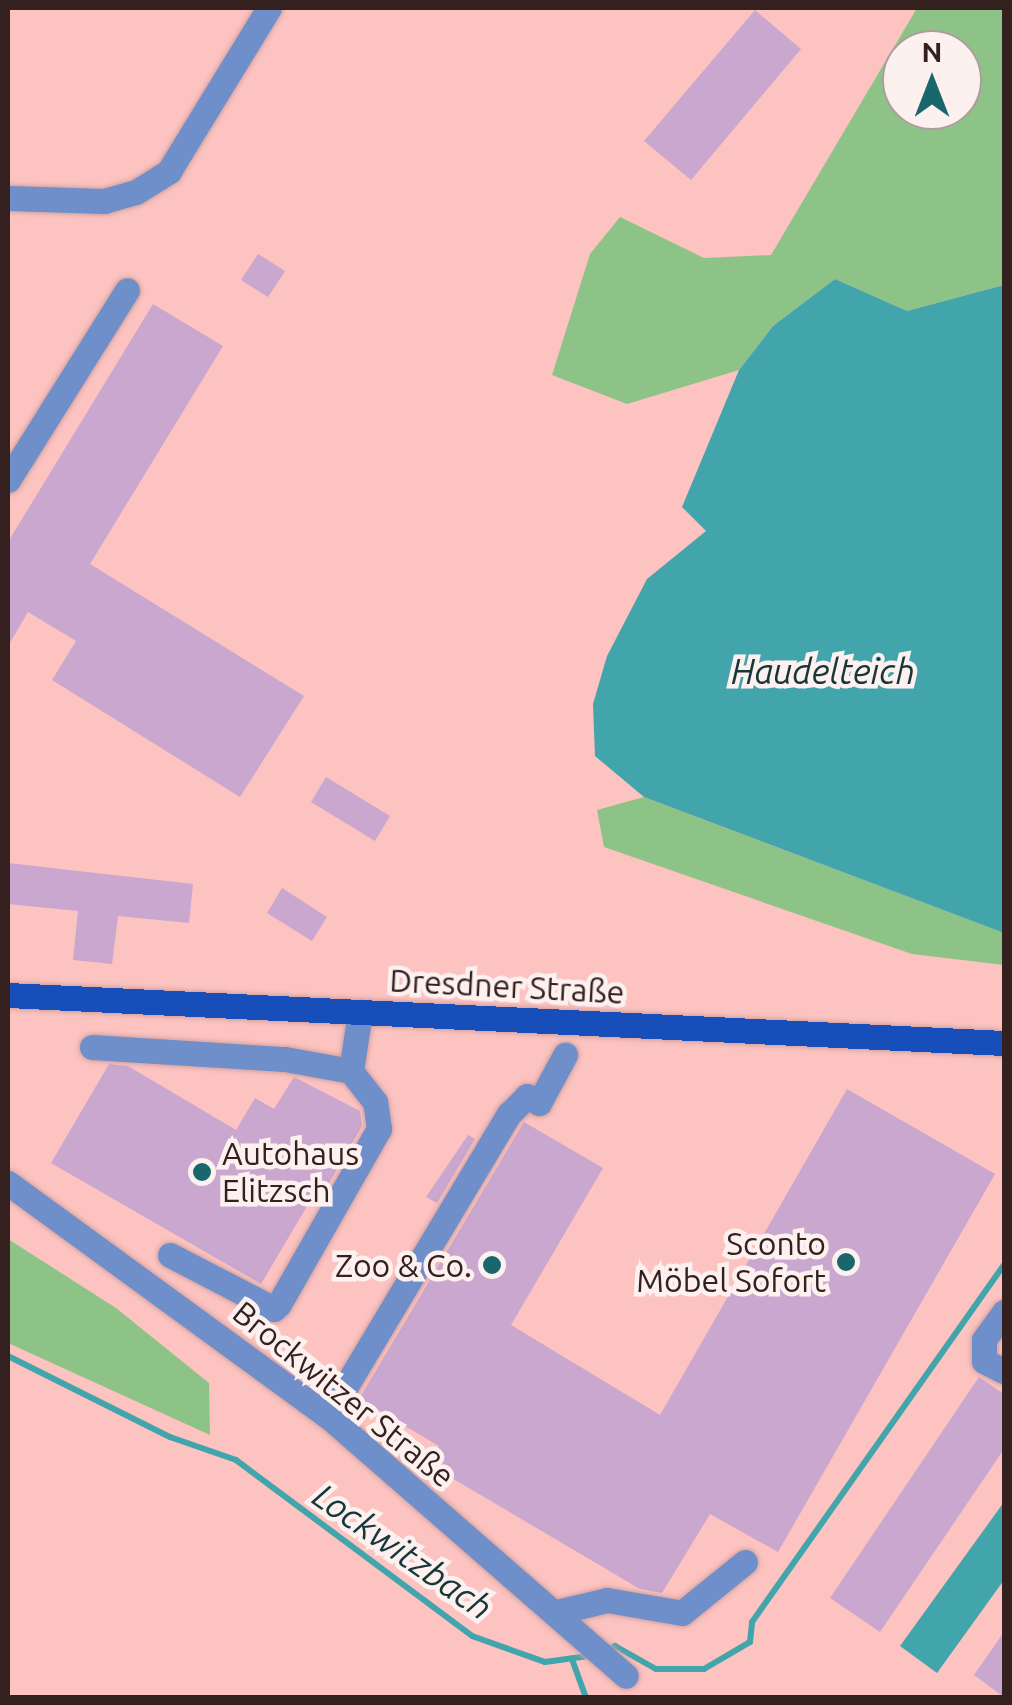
<!DOCTYPE html>
<meta charset="utf-8">
<style>
body{margin:0}
#map{position:relative;width:1012px;height:1705px;overflow:hidden;background:#fcc3c0;font-family:Ubuntu,sans-serif}
div>[style]{position:absolute}
.green>*{inset:0;background:#8ec387}
.water>*{inset:0;background:#43a5ac}
.stream>*{height:6px;margin:-3px;padding:0 3px;transform-origin:3px;border-radius:3px;background:#43a5ac}
.building>*{inset:0;background:#c9a7ce}
.roads{filter:drop-shadow(0 0 2px #d4a2a0) drop-shadow(0 0 2px #d4a2a0)}
.minor>*{height:25px;margin:-12.5px;padding:0 12.5px;transform-origin:12.5px;border-radius:12.5px;background:#6f8fca}
.major>*{height:25px;margin:-12.5px;padding:0 12.5px;transform-origin:12.5px;border-radius:12.5px;background:#174eba}
.dots>*{width:28px;height:28px;translate:-50% -50%;box-sizing:border-box;border:5px solid #fdf1f0;border-radius:50%}
span{translate:-50% -50%;white-space:nowrap;text-align:center;line-height:1.15;-webkit-text-stroke:9px #fdf1f0;paint-order:stroke}
.street-label{font-size:32px;color:#352020}
.poi-label{font-size:32px;color:#352020}
.left{translate:0 -50%;text-align:left}
.right{translate:-100% -50%;text-align:right}
.water-label{font-size:35px;color:#173638;font-style:italic}
.frame{position:absolute;inset:0;border:10px solid #352020;pointer-events:none}
.north{position:absolute;left:882px;top:30px;width:100px;height:100px;box-sizing:border-box;background:#fdf1f0;border:2px solid #ad9d9d;border-radius:50%;rotate:0deg;font-size:28px;font-weight:700;line-height:40px;text-align:center;color:#352020}
.north::after{content:'';display:block;margin:auto;width:35px;height:45px;background:#19676c;clip-path:polygon(50% 0,100% 100%,50% 72%,0 100%)}
</style>
<div id="map">
<div class="green">
<i style="clip-path:polygon(evenodd,917px 8px,1004px 8px,1004px 285px,907px 311px,835px 279px,773px 326px,739px 370px,627px 404px,552px 375px,590px 254px,620px 217px,704px 258px,771px 255px,917px 8px,902px 50px,962px 50px,962px 110px,902px 110px,902px 50px)"></i>
<i style="clip-path:polygon(644px 797px,1004px 933px,1004px 965px,912px 954px,604px 847px,597px 810px)"></i>
<i style="clip-path:polygon(8px 1239px,116px 1308px,209px 1383px,210px 1435px,8px 1343px)"></i>
</div>
<div class="water">
<i style="clip-path:polygon(835px 279px,907px 311px,1004px 285px,1004px 933px,644px 797px,595px 756px,593px 704px,607px 656px,647px 579px,706px 531px,682px 507px,739px 370px,773px 326px)"></i>
<i style="clip-path:polygon(1004px 1502px,1004px 1580px,937px 1673px,900px 1646px)"></i>
</div>
<div class="stream">
<i style="left:8px;top:1356px;width:181px;rotate:26.6deg"></i>
<i style="left:170px;top:1437px;width:70px;rotate:19.2deg"></i>
<i style="left:236px;top:1460px;width:294px;rotate:36.7deg"></i>
<i style="left:472px;top:1636px;width:77px;rotate:19.6deg"></i>
<i style="left:545px;top:1662px;width:44px;rotate:-7.8deg"></i>
<i style="left:606px;top:1650px;width:10px;rotate:-24deg"></i>
<i style="left:615px;top:1646px;width:47px;rotate:29.3deg"></i>
<i style="left:656px;top:1669px;width:48px"></i>
<i style="left:704px;top:1669px;width:53px;rotate:-30.4deg"></i>
<i style="left:750px;top:1642px;width:20px;rotate:-84deg"></i>
<i style="left:752px;top:1622px;width:437px;rotate:-54.8deg"></i>
<i style="left:573px;top:1662px;width:38px;rotate:70deg"></i>
</div>
<div class="building">
<i style="clip-path:polygon(755px 10px,801px 49px,691px 180px,644px 141px)"></i>
<i style="clip-path:polygon(258px 254px,285px 271px,268px 297px,241px 280px)"></i>
<i style="clip-path:polygon(153px 304px,223px 346px,90px 564px,304px 696px,240px 797px,52px 680px,76px 641px,28px 612px,8px 646px,8px 542px)"></i>
<i style="clip-path:polygon(326px 777px,390px 816px,375px 841px,311px 802px)"></i>
<i style="clip-path:polygon(8px 863px,193px 884px,189px 923px,118px 916px,112px 964px,73px 960px,78px 911px,8px 904px)"></i>
<i style="clip-path:polygon(282px 888px,327px 917px,312px 941px,267px 913px)"></i>
<i style="clip-path:polygon(109px 1064px,128px 1066px,236px 1130px,255px 1098px,274px 1109px,294px 1077px,360px 1111px,362px 1126px,328px 1185px,322px 1181px,261px 1284px,51px 1163px)"></i>
<i style="clip-path:polygon(847px 1089px,995px 1174px,778px 1552px,710px 1514px,662px 1593px,640px 1589px,428px 1464px,439px 1446px,359px 1399px,524px 1122px,603px 1168px,511px 1325px,660px 1415px)"></i>
<i style="clip-path:polygon(468px 1135px,475px 1139px,437px 1203px,426px 1197px)"></i>
<i style="clip-path:polygon(979px 1377px,1004px 1394px,1004px 1449px,880px 1632px,830px 1598px)"></i>
<i style="clip-path:polygon(1004px 1632px,1004px 1697px,974px 1675px)"></i>
</div>
<div class="roads">
<div class="minor">
<i style="left:8px;top:198px;width:96px;rotate:1.8deg"></i>
<i style="left:104px;top:201px;width:33px;rotate:-16deg"></i>
<i style="left:136px;top:192px;width:39px;rotate:-32deg"></i>
<i style="left:169px;top:171px;width:191px;rotate:-58.5deg"></i>
<i style="left:8px;top:480px;width:224px;rotate:-57.9deg"></i>
<i style="left:92px;top:1047px;width:193px;rotate:3.6deg"></i>
<i style="left:285px;top:1059px;width:67px;rotate:10.3deg"></i>
<i style="left:8px;top:1183px;width:396px;rotate:36.1deg"></i>
<i style="left:328px;top:1416px;width:395px;rotate:41.1deg"></i>
<i style="left:170px;top:1255px;width:117px;rotate:27.4deg"></i>
<i style="left:274px;top:1309px;width:7px;rotate:-45deg"></i>
<i style="left:279px;top:1304px;width:202px;rotate:-60.3deg"></i>
<i style="left:379px;top:1129px;width:27px;rotate:-98deg"></i>
<i style="left:375px;top:1102px;width:39px;rotate:-128deg"></i>
<i style="left:351px;top:1071px;width:60px;rotate:-81.3deg"></i>
<i style="left:1004px;top:1312px;width:34px;rotate:126deg"></i>
<i style="left:984px;top:1340px;width:21px;rotate:90deg"></i>
<i style="left:984px;top:1361px;width:22px;rotate:27deg"></i>
<i style="left:328px;top:1416px;width:352px;rotate:-59.1deg"></i>
<i style="left:509px;top:1114px;width:25px;rotate:-45deg"></i>
<i style="left:527px;top:1096px;width:14px;rotate:30deg"></i>
<i style="left:539px;top:1103px;width:55px;rotate:-61.6deg"></i>
<i style="left:557px;top:1612px;width:51px;rotate:-13.5deg"></i>
<i style="left:607px;top:1600px;width:76px;rotate:9.8deg"></i>
<i style="left:682px;top:1613px;width:81px;rotate:-39deg"></i>
</div>
<div class="major">
<i style="left:8px;top:995px;width:997px;rotate:2.76deg"></i>
</div>
</div>
<div class="dots">
<i style="left:202px;top:1172px;background:#19676c"></i>
<i style="left:846px;top:1262px;background:#19676c"></i>
<i style="left:492px;top:1265px;background:#19676c"></i>
</div>
<div class="street-label">
<span style="left:507px;top:986px;rotate:3deg">Dresdner Straße</span>
<span style="left:344px;top:1394px;rotate:39deg">Brockwitzer Straße</span>
</div>
<div class="poi-label">
<span class="left" style="left:222px;top:1172px">Autohaus<br>Elitzsch</span>
<span class="right" style="left:826px;top:1262px">Sconto<br>Möbel Sofort</span>
<span class="right" style="left:472px;top:1265px">Zoo &amp; Co.</span>
</div>
<div class="water-label">
<span style="left:823px;top:671px">Haudelteich</span>
<span style="left:403px;top:1551px;rotate:35deg">Lockwitzbach</span>
</div>
<div class="frame"></div>
<div class="north">N</div>
</div>
